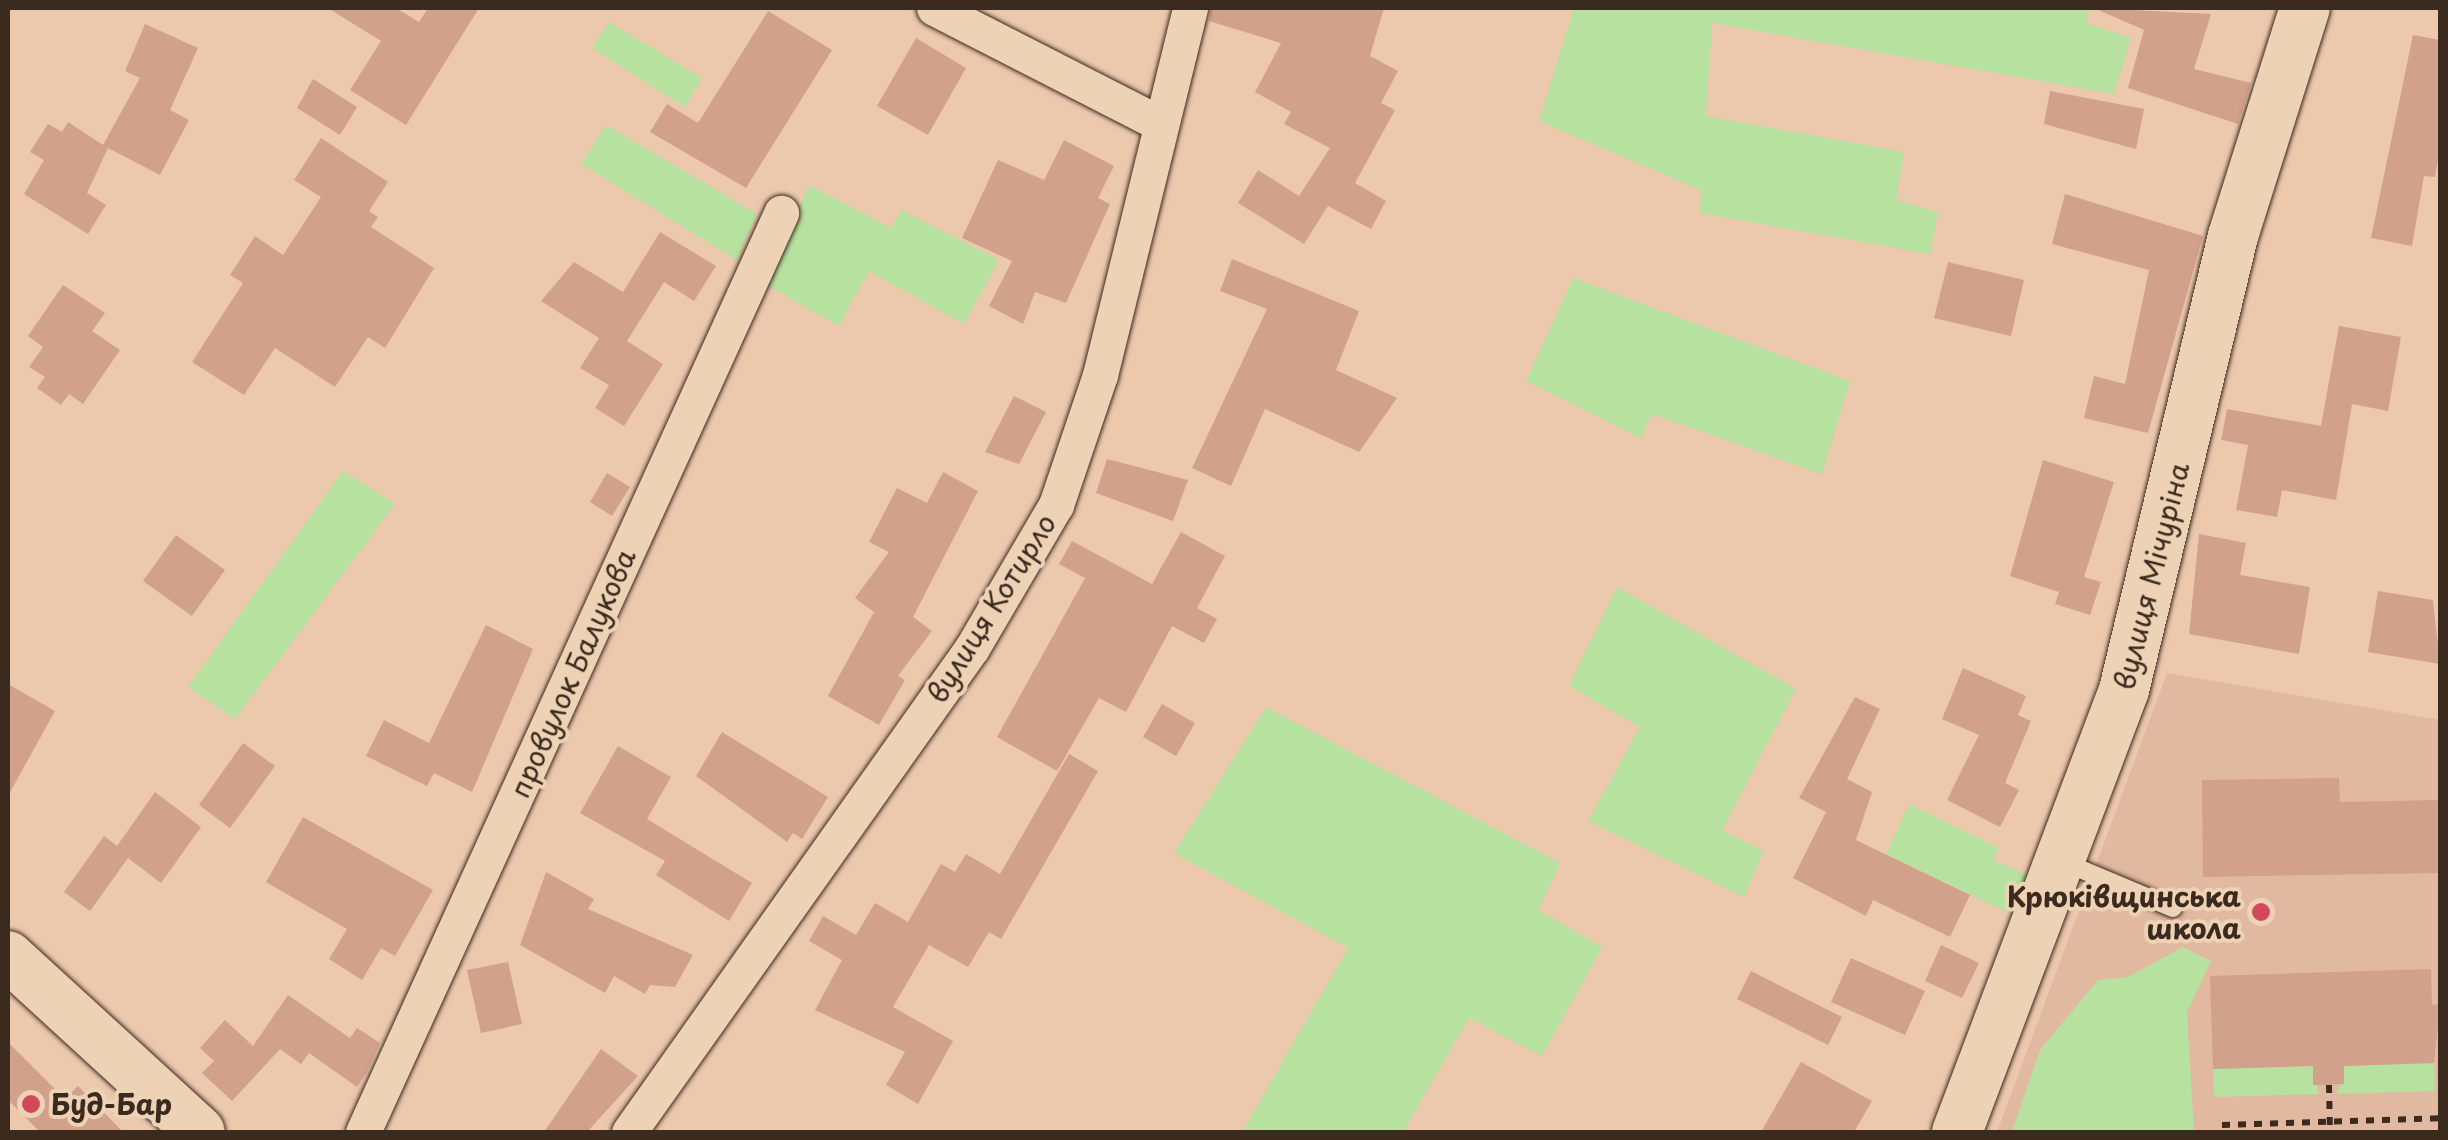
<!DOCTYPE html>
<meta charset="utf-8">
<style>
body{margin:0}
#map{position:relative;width:2448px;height:1140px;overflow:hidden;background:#ecc8ad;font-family:"Playpen Sans",sans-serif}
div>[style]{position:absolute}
.built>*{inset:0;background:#e1b9a0}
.green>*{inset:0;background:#b7e19e}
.building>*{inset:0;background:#d2a18c}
.path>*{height:6px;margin-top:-3px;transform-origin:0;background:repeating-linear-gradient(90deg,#3b2a1e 0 8px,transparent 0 16px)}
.roads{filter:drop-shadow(0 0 2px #3b2a1e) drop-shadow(0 0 2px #3b2a1e)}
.lane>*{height:18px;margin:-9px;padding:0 9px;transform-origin:9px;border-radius:9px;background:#eed2b5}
.street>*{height:35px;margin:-17.5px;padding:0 17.5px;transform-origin:17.5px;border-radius:17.5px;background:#eed2b5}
.secondary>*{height:50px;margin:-25px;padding:0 25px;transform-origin:25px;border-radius:25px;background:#eed2b5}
.dots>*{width:28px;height:28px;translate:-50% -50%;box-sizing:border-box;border:5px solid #eed2b5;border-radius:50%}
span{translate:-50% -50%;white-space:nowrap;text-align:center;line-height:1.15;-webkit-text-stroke:8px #eed2b5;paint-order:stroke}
.street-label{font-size:28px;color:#3b2a1e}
.poi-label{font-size:28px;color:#3b2a1e;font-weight:700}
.right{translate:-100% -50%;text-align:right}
.left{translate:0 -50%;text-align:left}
.frame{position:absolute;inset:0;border:10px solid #3b2a1e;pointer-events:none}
</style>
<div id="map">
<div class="built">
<i style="clip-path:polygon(2167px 673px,2440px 720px,2440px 1132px,1997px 1132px)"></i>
</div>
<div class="green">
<i style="clip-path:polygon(1574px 8px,2089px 8px,2086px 23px,2131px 38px,2114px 94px,1712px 23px,1706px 116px,1904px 152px,1896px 200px,1938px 212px,1930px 254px,1700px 213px,1701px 190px,1539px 121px)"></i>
<i style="clip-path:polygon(609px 22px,702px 78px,685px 107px,592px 48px)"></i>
<i style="clip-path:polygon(606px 125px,757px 214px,737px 260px,581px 164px)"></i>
<i style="clip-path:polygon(809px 185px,891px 228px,901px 210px,999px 260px,964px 324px,869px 271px,839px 326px,766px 285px)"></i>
<i style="clip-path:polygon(1573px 278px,1850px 381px,1822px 474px,1652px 414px,1641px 438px,1526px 381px)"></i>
<i style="clip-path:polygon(343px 471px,395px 504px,235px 719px,188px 687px)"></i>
<i style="clip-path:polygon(1617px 587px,1796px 689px,1722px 830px,1763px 851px,1744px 897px,1588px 821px,1640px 727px,1569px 686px)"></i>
<i style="clip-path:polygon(1266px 707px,1560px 863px,1538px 910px,1602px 947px,1542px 1056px,1469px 1018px,1403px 1132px,1242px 1132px,1348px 948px,1174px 853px)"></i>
<i style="clip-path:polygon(1909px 804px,1999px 848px,1993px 860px,2037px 879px,2019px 918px,1886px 854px)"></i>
<i style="clip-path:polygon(2183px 947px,2211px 961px,2187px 1012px,2194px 1132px,2012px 1132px,2040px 1050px,2098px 980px,2128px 977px)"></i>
<i style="clip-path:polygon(2434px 1063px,2435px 1091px,2337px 1094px,2344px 1066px)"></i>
<i style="clip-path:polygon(2313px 1066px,2319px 1094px,2214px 1097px,2213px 1069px)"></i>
</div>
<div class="building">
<i style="clip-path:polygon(328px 8px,396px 8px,419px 22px,428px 8px,479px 8px,406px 125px,350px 90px,381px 41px)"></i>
<i style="clip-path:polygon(1211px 8px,1384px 8px,1370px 56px,1398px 71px,1381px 103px,1395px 110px,1355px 183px,1386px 201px,1371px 229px,1328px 206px,1304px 244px,1238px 203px,1258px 170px,1299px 196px,1330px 148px,1284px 124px,1291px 112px,1255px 92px,1281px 43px,1209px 21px)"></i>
<i style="clip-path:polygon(2094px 8px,2211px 14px,2194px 69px,2251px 83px,2238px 124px,2128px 88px,2144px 30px)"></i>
<i style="clip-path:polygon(768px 11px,832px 50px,746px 188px,650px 132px,667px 104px,698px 123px)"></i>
<i style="clip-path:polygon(145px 24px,198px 48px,170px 110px,189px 120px,160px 175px,108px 148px,87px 193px,106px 205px,88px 234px,24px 194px,44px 160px,30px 152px,48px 124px,62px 132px,68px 122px,103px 145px,140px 78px,125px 71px)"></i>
<i style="clip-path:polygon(2413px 35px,2440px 40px,2440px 147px,2435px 177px,2424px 176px,2412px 246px,2371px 238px)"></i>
<i style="clip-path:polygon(916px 38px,966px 68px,928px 135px,877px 106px)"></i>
<i style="clip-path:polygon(313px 79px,357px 107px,340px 135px,297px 108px)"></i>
<i style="clip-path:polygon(2050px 91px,2144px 109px,2136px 149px,2044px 124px)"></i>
<i style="clip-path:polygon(321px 138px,388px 182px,369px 211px,378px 217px,371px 227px,434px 268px,385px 348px,368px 337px,335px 387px,275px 348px,244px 395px,192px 362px,243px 283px,230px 275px,255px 236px,283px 255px,321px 197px,294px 180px)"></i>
<i style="clip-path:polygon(1064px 140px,1114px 166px,1098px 198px,1110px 204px,1066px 303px,1035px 292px,1023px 324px,989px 306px,1012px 261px,962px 238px,998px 160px,1044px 180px)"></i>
<i style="clip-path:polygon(2065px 194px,2203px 236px,2148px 433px,2084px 418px,2094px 376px,2125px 384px,2149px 270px,2052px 244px)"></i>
<i style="clip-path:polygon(660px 232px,716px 266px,694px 301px,664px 282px,627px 341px,663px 364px,624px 426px,595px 408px,609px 385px,580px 368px,599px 338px,541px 301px,574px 262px,623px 292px)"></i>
<i style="clip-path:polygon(1232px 259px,1359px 311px,1336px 370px,1397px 398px,1359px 452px,1265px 409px,1231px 486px,1192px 468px,1267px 309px,1220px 291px)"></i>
<i style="clip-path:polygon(1948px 262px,2024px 280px,2011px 336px,1934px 318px)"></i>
<i style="clip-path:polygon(63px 285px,105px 313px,92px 331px,120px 350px,83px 404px,69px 394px,61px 405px,37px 388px,45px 377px,29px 367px,43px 347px,28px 336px)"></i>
<i style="clip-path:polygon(2339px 326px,2401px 337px,2388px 411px,2352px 404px,2336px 500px,2282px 490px,2277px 517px,2236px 510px,2248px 445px,2221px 440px,2227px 409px,2321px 426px)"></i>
<i style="clip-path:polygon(1014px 396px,1046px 412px,1019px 464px,985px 452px)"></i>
<i style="clip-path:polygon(1107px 459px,1188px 480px,1173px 521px,1096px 493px)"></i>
<i style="clip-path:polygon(2043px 460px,2114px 482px,2084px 577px,2101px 582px,2090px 615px,2055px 604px,2059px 592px,2010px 576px)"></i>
<i style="clip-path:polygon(943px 472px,978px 491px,913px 617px,932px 631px,898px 676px,905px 680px,879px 725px,828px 696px,874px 612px,855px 598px,889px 552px,869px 542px,897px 488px,927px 503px)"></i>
<i style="clip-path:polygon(607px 473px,630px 487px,612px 516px,590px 502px)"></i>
<i style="clip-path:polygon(1181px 532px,1225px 556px,1197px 608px,1217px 619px,1204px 643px,1172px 626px,1126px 712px,1099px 698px,1057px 771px,997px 737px,1085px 578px,1059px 564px,1072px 541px,1152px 584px)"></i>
<i style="clip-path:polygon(2199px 534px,2246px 543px,2240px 575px,2310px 587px,2299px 654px,2189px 634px)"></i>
<i style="clip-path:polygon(176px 535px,225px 570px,192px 616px,143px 581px)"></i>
<i style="clip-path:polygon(2378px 591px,2433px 600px,2440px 664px,2368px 652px)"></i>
<i style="clip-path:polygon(486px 625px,533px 649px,472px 792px,434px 773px,427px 786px,366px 756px,384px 720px,429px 743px)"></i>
<i style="clip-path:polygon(1963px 668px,2026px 696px,2018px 715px,2031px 721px,2005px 783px,2019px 790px,2000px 827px,1947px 800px,1979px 735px,1942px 719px)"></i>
<i style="clip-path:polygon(8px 684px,55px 711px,8px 796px)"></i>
<i style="clip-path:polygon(1855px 697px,1880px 709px,1847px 779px,1872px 792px,1856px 840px,1970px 895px,1950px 937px,1873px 900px,1866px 916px,1793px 878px,1826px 812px,1799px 798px)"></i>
<i style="clip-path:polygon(1162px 704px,1195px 723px,1176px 756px,1143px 737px)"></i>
<i style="clip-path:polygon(722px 732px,828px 797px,802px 839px,793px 833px,787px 842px,696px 776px)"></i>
<i style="clip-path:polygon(243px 743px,275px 766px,230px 828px,199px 805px)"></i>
<i style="clip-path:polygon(618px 746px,671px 777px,647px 819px,752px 883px,729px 921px,656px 875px,665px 861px,580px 813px)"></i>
<i style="clip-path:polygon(1069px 754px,1098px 771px,1001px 939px,989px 932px,968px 967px,929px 945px,893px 1007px,953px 1041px,918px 1104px,886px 1085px,905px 1052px,815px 1010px,842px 960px,809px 941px,823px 916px,856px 935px,875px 903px,908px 922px,941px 864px,955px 872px,966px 854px,1000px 874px)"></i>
<i style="clip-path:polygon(2339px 778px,2340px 802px,2440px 800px,2440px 873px,2203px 877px,2202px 780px)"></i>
<i style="clip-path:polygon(155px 792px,201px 827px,161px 883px,128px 858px,90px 911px,64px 892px,104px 836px,117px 846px)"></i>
<i style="clip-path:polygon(303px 817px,433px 890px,395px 956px,381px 948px,362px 980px,329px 959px,347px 929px,266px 882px)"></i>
<i style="clip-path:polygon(546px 872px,594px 899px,588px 909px,693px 955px,675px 987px,650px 985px,645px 994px,614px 976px,605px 993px,520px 945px)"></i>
<i style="clip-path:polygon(1941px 945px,1979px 963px,1962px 998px,1925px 981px)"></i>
<i style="clip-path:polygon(1851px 958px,1925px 991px,1905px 1035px,1831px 1002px)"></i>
<i style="clip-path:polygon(508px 962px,522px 1024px,481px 1033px,467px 970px)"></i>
<i style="clip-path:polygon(2431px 969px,2432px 1005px,2440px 1004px,2434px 1063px,2344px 1066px,2344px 1084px,2329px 1085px,2313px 1085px,2313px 1066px,2213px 1069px,2210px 976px)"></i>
<i style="clip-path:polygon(1751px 971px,1842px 1017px,1828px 1045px,1737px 999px)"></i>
<i style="clip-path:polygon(288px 995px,350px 1038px,357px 1028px,380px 1043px,367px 1072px,357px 1087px,309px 1053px,301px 1064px,280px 1049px,232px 1101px,202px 1073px,214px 1061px,200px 1048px,225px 1020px,253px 1046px)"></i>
<i style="clip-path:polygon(8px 1042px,65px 1099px,78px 1086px,123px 1132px,40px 1132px,8px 1100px)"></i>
<i style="clip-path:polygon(601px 1049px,638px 1076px,587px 1132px,544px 1132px)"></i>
<i style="clip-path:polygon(1801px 1062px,1872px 1101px,1854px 1132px,1761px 1132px)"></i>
</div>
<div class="path">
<i style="left:2329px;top:1085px;width:47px;rotate:88.8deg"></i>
<i style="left:2222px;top:1125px;width:218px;rotate:-1.8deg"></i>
</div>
<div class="roads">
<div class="lane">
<i style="left:2066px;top:863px;width:116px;rotate:22.8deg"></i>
</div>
<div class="street">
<i style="left:934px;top:8px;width:248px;rotate:27.1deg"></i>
<i style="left:363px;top:1132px;width:1010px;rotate:-65.54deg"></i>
<i style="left:629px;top:1132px;width:593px;rotate:-54.68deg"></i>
<i style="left:972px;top:648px;width:166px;rotate:-59.6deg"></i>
<i style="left:1056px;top:505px;width:137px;rotate:-71.3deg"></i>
<i style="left:1100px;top:375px;width:378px;rotate:-76.2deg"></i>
</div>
<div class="secondary">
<i style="left:8px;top:956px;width:260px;rotate:42.5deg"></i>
<i style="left:1957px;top:1132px;width:472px;rotate:-69.3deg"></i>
<i style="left:2124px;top:690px;width:467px;rotate:-76.5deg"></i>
<i style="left:2233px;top:236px;width:239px;rotate:-72.5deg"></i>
</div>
</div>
<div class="dots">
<i style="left:2261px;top:912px;background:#d1495b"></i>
<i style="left:31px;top:1104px;background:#d1495b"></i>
</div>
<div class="street-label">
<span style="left:2151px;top:576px;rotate:-76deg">вулиця Мічуріна</span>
<span style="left:991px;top:608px;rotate:-58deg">вулиця Котирло</span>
<span style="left:572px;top:673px;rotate:-66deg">провулок Балукова</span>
</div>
<div class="poi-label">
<span class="right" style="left:2241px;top:912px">Крюківщинська<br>школа</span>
<span class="left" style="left:51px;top:1104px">Буд-Бар</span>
</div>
<div class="frame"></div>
</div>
